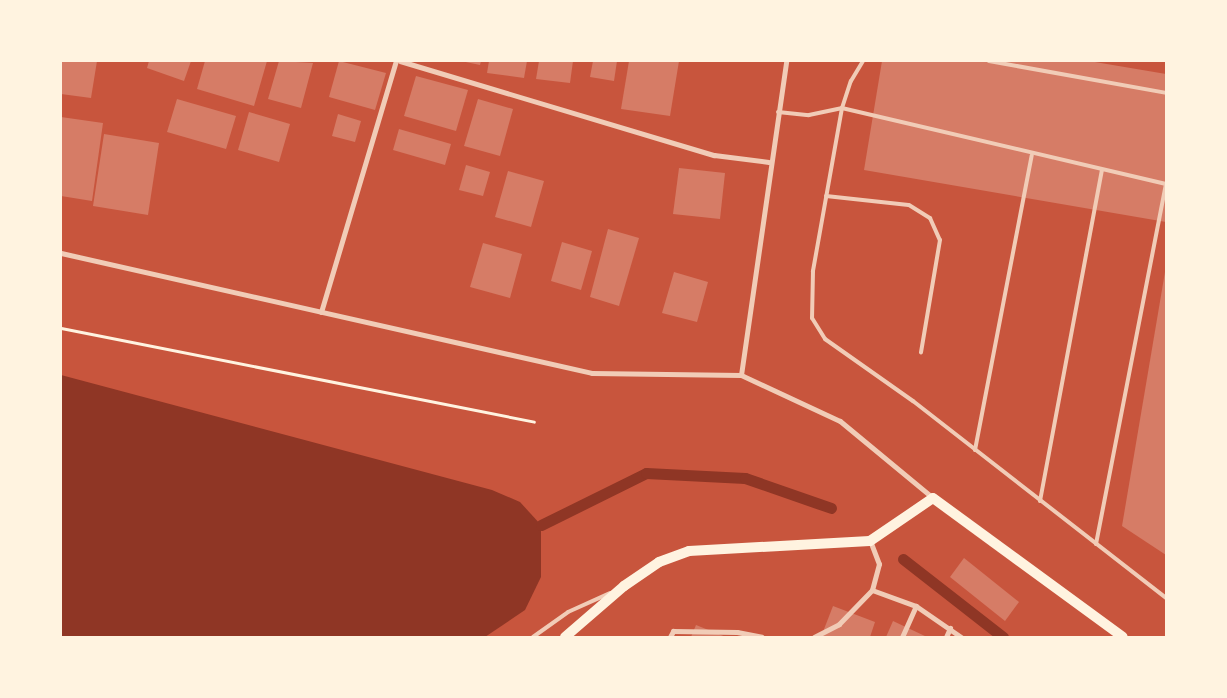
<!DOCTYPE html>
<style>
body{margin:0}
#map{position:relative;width:1227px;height:698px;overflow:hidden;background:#c8553d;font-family:"Noto Sans",sans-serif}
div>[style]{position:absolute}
.water>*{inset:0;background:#8f3625}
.stream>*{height:11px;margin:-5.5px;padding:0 5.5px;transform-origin:5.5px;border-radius:5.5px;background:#8f3625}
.building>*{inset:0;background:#d67c66}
.path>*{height:3px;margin:-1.5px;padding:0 1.5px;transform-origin:1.5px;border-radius:1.5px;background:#fff3e0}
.service>*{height:4px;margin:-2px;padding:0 2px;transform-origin:2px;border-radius:2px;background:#f1ccb7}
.minor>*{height:5px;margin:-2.5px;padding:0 2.5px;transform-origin:2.5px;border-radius:2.5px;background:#f1ccb7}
.secondary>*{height:10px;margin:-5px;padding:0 5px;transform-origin:5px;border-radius:5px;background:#fff3e0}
span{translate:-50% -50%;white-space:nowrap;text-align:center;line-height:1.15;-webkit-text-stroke:4px #fff3e0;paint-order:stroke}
.frame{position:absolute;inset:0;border:62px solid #fff3e0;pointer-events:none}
</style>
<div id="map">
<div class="water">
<i style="clip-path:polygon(61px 375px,492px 490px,520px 502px,541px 525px,541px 577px,525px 610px,485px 637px,61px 637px)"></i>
</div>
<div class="stream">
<i style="left:541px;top:525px;width:117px;rotate:-26.3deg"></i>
<i style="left:646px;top:473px;width:99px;rotate:2.9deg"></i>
<i style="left:745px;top:478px;width:91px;rotate:19.2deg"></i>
<i style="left:903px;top:559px;width:127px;rotate:38deg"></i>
</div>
<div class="building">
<i style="clip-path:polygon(61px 61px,97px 61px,91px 98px,61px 94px)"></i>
<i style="clip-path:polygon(149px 61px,191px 61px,184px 81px,147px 68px)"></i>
<i style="clip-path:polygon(205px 61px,267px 61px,254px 106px,197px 89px)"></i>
<i style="clip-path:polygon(279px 61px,313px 63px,301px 108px,268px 99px)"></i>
<i style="clip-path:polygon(339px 61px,386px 73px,375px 110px,329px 97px)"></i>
<i style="clip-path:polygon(461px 61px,481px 61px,480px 65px)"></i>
<i style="clip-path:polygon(489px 61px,527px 61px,524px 78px,487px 73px)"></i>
<i style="clip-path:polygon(539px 61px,573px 61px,570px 83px,536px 79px)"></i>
<i style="clip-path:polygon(593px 61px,617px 61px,614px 81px,590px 77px)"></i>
<i style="clip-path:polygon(629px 61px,679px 61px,670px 116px,621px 109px)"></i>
<i style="clip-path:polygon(882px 61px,1089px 61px,1166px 74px,1166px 222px,864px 170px)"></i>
<i style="clip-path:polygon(416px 76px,468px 90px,456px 131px,404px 116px)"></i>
<i style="clip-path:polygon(177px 99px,236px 116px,226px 149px,167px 132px)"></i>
<i style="clip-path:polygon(478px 99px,513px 109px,500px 156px,464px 146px)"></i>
<i style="clip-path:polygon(249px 112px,290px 124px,279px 162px,238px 150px)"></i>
<i style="clip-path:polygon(338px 114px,361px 121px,355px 142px,332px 136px)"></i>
<i style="clip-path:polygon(61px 117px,103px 123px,92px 201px,61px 196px)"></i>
<i style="clip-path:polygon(399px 129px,451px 144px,445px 165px,393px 150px)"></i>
<i style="clip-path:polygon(104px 134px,159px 143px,148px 215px,93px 206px)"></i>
<i style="clip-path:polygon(466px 165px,490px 172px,483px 196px,459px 190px)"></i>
<i style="clip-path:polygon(679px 168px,725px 173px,720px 219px,673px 214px)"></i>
<i style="clip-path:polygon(508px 171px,544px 181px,531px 227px,495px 217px)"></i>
<i style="clip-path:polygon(608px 229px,639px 238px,619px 306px,590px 297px)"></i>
<i style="clip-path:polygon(562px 242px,592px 251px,581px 290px,551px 281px)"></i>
<i style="clip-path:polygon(483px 243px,522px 254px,510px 298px,470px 287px)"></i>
<i style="clip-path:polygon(674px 272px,708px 282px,697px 322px,662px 313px)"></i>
<i style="clip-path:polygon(1165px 272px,1166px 272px,1166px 555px,1122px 526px)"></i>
<i style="clip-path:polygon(964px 558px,1019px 602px,1005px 621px,950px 577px)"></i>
<i style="clip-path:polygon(833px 606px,875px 622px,870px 637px,821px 637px)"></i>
<i style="clip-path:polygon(893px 621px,927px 637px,886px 637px)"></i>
<i style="clip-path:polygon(696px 625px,726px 637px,691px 637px)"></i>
</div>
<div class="path">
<i style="left:61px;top:328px;width:482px;rotate:11.2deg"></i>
</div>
<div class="service">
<i style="left:989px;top:61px;width:180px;rotate:10.2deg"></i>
<i style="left:778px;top:112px;width:31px;rotate:6deg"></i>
<i style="left:809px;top:115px;width:34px;rotate:-12deg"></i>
<i style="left:842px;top:108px;width:28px;rotate:-72deg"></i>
<i style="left:851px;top:81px;width:23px;rotate:-59deg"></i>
<i style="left:1166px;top:184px;width:333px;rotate:-166.8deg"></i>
<i style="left:842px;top:108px;width:166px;rotate:100.1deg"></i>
<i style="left:813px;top:271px;width:47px;rotate:91.2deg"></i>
<i style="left:812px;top:318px;width:25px;rotate:58deg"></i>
<i style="left:825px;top:339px;width:108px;rotate:35.2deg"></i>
<i style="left:913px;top:401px;width:321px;rotate:37.9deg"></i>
<i style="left:826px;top:196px;width:83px;rotate:6.2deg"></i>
<i style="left:909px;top:205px;width:25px;rotate:32deg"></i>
<i style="left:930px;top:218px;width:24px;rotate:66deg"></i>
<i style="left:940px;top:240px;width:114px;rotate:99.6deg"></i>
<i style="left:975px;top:450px;width:300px;rotate:-79.1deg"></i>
<i style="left:1040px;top:501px;width:336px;rotate:-79.4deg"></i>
<i style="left:1096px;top:544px;width:366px;rotate:-79deg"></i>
<i style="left:533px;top:637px;width:43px;rotate:-35.5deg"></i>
<i style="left:568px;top:612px;width:46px;rotate:-24.3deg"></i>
</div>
<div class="minor">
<i style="left:400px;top:61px;width:328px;rotate:16.7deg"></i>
<i style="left:714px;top:155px;width:55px;rotate:7.3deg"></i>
<i style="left:61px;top:253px;width:544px;rotate:12.73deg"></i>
<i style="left:592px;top:373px;width:149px;rotate:0.8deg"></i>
<i style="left:741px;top:375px;width:109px;rotate:24.9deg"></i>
<i style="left:840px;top:421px;width:121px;rotate:39.6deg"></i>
<i style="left:321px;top:312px;width:262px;rotate:-73.4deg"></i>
<i style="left:741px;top:375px;width:317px;rotate:-81.8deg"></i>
<i style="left:872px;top:590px;width:47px;rotate:20deg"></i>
<i style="left:916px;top:606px;width:55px;rotate:34.6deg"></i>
<i style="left:670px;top:637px;width:7px;rotate:-63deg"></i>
<i style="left:673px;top:631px;width:64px;rotate:0.9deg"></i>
<i style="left:737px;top:632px;width:25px;rotate:11deg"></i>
<i style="left:814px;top:637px;width:28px;rotate:-27deg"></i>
<i style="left:839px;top:624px;width:47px;rotate:-45.9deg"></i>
<i style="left:872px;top:590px;width:27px;rotate:-75deg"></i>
<i style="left:879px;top:564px;width:25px;rotate:-111deg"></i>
<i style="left:902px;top:637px;width:34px;rotate:-66deg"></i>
<i style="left:946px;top:637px;width:10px;rotate:-66deg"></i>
</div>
<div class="secondary">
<i style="left:565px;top:637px;width:78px;rotate:-40.8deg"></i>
<i style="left:624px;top:586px;width:42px;rotate:-34.4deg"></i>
<i style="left:659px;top:562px;width:32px;rotate:-20deg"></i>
<i style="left:689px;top:551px;width:181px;rotate:-3.2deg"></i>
<i style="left:870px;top:541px;width:76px;rotate:-34.3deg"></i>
<i style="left:933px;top:498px;width:235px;rotate:36.2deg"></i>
</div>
<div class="frame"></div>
</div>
